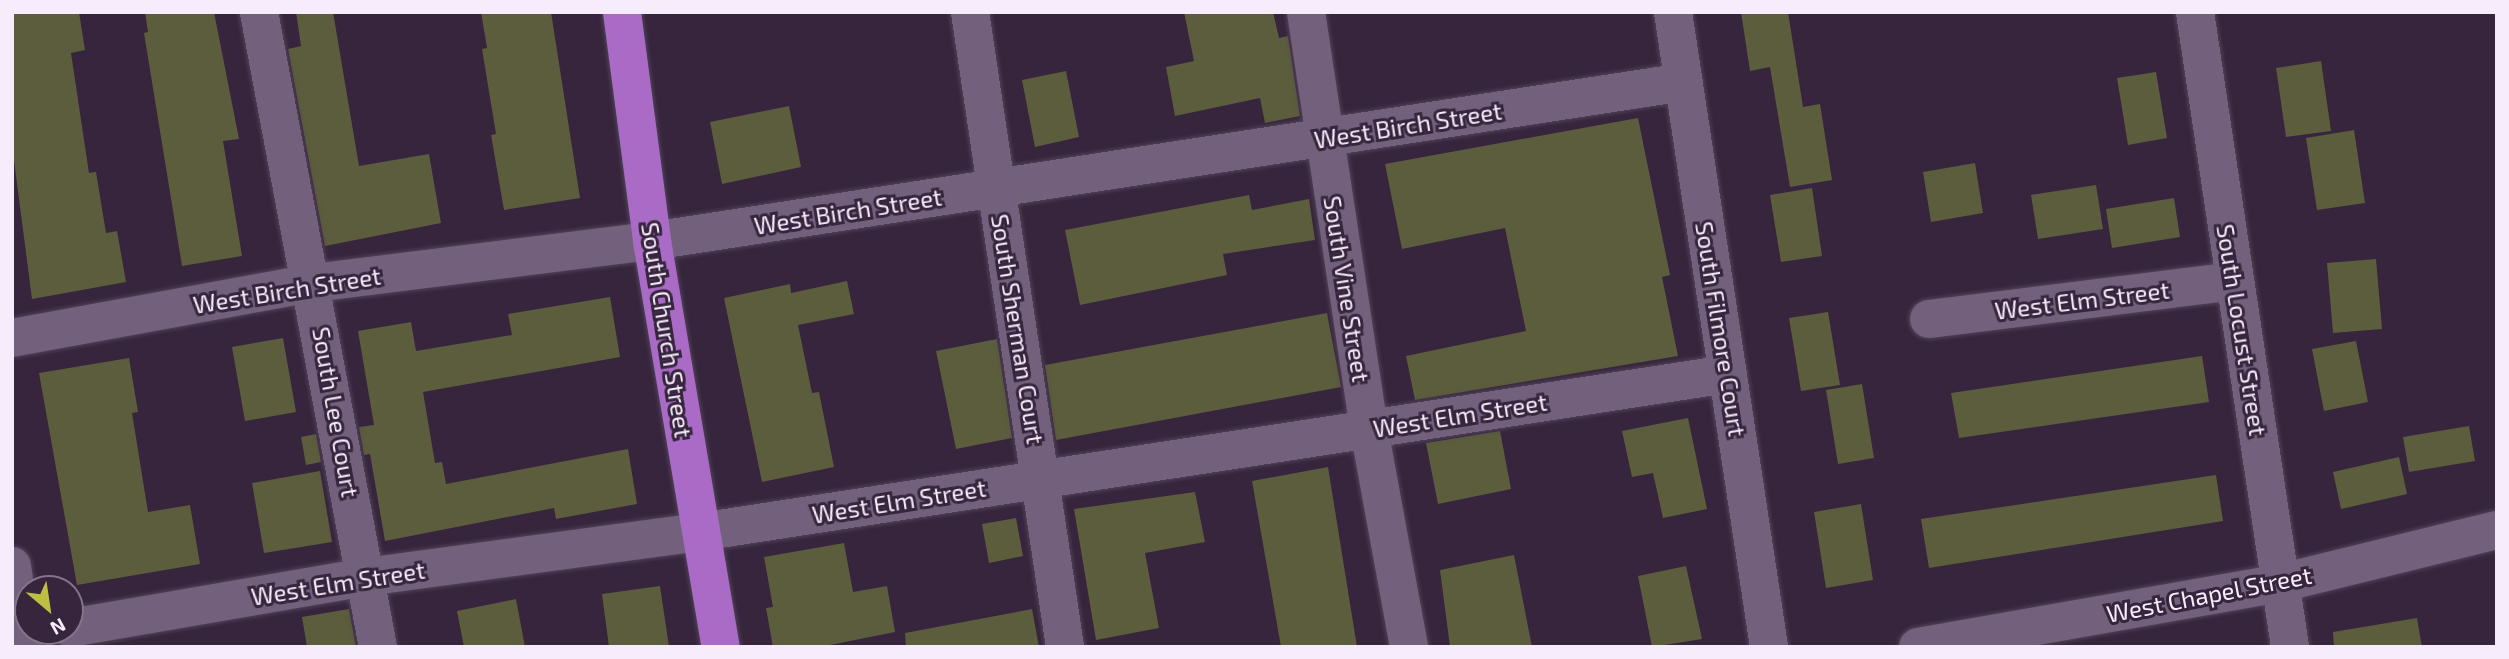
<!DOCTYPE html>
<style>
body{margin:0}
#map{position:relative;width:2509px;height:659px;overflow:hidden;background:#36253d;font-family:"Exo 2",sans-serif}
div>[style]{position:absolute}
.building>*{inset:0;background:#5c5d3d}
.roads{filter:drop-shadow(0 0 2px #514358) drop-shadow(0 0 2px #514358)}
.minor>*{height:38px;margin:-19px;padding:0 19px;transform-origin:19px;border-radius:19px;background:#73607c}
.highway>*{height:38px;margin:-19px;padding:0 19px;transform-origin:19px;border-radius:19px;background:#aa6bc6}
span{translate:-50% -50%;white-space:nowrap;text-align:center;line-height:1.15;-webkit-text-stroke:6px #36253d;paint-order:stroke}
.street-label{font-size:24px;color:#f7ecfc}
.frame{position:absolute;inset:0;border:14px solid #f7ecfc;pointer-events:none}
.north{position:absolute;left:14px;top:575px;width:70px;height:70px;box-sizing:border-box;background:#36253d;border:2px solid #837589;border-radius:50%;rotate:151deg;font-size:19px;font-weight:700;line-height:28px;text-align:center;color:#f7ecfc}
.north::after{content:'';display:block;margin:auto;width:24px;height:32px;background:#bdbf43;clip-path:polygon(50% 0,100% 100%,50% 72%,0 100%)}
</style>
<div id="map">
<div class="building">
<i style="clip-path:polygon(12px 12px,79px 12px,85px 50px,71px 53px,89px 173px,96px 172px,106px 233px,117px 231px,126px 282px,32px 299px,12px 145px)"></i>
<i style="clip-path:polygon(145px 12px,214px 12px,239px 139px,223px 141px,242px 256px,182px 266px,144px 33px,148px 32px)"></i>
<i style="clip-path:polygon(296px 12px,333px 12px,359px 166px,429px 154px,441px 223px,325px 246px,288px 49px,301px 46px)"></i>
<i style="clip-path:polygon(481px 12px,551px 12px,580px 198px,504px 210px,491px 135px,496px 134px,482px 49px,487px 48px)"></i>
<i style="clip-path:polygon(1184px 12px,1273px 12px,1279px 38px,1288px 36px,1300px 116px,1265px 123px,1260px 98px,1175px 116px,1166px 67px,1194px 61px)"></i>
<i style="clip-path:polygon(1741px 12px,1788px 12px,1803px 107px,1820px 104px,1832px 180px,1790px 187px,1770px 67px,1750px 71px)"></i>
<i style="clip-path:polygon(2321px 61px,2331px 131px,2286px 137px,2276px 68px)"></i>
<i style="clip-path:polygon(1066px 71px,1079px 137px,1035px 147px,1022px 80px)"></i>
<i style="clip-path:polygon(2156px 72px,2167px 138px,2128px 145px,2117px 78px)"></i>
<i style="clip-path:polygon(789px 106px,801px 167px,722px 184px,710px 122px)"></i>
<i style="clip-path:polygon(1638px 118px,1670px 275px,1662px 277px,1678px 356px,1415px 400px,1406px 356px,1526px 331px,1505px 228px,1402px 249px,1385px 164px)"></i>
<i style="clip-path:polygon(2354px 130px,2365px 203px,2317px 210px,2306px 138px)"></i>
<i style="clip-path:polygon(1975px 163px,1983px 213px,1931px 222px,1923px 172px)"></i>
<i style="clip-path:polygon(2096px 185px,2103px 229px,2038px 239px,2031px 195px)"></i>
<i style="clip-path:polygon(1812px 188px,1822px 256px,1781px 262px,1770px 195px)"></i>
<i style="clip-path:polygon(1249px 195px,1252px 210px,1309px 199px,1315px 240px,1223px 254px,1227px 275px,1080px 305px,1065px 230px)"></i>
<i style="clip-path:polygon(2174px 198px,2180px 237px,2112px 248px,2106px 209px)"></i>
<i style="clip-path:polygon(2376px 259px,2382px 329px,2333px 333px,2327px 263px)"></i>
<i style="clip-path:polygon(847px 281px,854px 314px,798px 325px,812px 393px,819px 392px,834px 467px,762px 482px,724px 298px,790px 284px,791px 293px)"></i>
<i style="clip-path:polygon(610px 297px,620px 357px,423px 392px,435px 463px,442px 462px,446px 484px,628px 449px,637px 504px,556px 519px,554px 508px,385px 541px,370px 454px,364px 455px,359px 427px,374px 425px,358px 331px,411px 322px,416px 351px,512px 335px,508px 314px)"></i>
<i style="clip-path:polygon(1828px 312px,1840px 385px,1801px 391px,1789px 318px)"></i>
<i style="clip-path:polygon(1327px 313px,1341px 387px,1056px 440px,1045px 365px)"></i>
<i style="clip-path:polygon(283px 338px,296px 412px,245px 421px,232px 347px)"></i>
<i style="clip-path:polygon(997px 339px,1012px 438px,956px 449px,936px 351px)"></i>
<i style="clip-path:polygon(2356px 341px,2368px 402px,2324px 411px,2312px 349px)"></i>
<i style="clip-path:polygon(2202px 356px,2209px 402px,1959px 438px,1951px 393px)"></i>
<i style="clip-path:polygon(129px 358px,138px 412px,132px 413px,148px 512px,190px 505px,200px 564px,77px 585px,39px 373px)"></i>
<i style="clip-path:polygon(1862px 384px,1874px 458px,1838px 464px,1826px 390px)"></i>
<i style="clip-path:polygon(1688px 418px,1707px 509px,1663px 518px,1653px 473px,1632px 477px,1622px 431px)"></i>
<i style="clip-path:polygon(2469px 426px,2475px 461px,2409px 472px,2403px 437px)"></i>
<i style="clip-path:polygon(1500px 431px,1511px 489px,1438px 504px,1426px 443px)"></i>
<i style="clip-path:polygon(316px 434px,321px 462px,306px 465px,301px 437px)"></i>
<i style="clip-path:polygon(2399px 457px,2407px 494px,2341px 509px,2333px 472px)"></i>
<i style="clip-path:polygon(1328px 467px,1357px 647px,1281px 647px,1252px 481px)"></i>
<i style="clip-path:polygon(320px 471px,332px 542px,264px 553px,252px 483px)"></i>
<i style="clip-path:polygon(2216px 475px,2223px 521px,1929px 568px,1921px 519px)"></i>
<i style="clip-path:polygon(1195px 492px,1205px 542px,1145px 553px,1159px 628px,1096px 640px,1074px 509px)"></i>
<i style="clip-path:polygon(1861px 504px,1873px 580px,1826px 588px,1814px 512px)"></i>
<i style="clip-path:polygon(1016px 518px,1023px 556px,989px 563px,982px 524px)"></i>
<i style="clip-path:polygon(844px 543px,853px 592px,887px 586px,895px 632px,820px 647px,773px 647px,766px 608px,773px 607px,764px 557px)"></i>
<i style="clip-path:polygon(1514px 555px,1532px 647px,1450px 647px,1440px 570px)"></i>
<i style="clip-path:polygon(1686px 566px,1702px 639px,1652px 647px,1638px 576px)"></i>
<i style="clip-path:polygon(660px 586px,669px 647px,609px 647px,602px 594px)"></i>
<i style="clip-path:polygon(516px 599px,525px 647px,464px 647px,457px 611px)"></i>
<i style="clip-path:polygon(349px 609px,356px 647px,307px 647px,302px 617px)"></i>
<i style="clip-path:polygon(1032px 609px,1039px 647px,906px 647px,905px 633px)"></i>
<i style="clip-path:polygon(2417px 618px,2422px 647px,2334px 647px,2333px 632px)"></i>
</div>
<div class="roads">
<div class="minor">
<i style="left:259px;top:12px;width:646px;rotate:79.39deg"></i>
<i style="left:970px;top:12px;width:642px;rotate:81.49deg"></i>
<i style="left:1306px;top:12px;width:422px;rotate:81.4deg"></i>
<i style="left:1369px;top:429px;width:222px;rotate:79.6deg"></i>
<i style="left:1673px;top:12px;width:642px;rotate:81.4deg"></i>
<i style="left:2195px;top:12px;width:642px;rotate:81.49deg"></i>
<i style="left:1929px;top:319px;width:308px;rotate:-7.1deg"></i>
<i style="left:12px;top:338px;width:306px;rotate:-10.4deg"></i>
<i style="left:313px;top:283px;width:342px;rotate:-7.1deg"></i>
<i style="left:652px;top:241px;width:1044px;rotate:-8.76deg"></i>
<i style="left:12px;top:566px;width:82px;rotate:81.6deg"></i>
<i style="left:70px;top:628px;width:300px;rotate:-9.8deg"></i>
<i style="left:366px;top:577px;width:337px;rotate:-7.7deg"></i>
<i style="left:700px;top:532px;width:1040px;rotate:-8.74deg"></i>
<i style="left:1918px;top:647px;width:369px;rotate:-10deg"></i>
<i style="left:2281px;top:583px;width:222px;rotate:-13.8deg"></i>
</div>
<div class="highway">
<i style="left:622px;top:12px;width:231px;rotate:82.5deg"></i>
<i style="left:652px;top:241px;width:412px;rotate:80.4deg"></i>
</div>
</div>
<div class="street-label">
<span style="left:1408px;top:125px;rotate:-9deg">West Birch Street</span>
<span style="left:848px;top:211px;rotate:-9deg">West Birch Street</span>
<span style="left:1347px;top:289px;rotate:81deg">South Vine Street</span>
<span style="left:287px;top:290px;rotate:-9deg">West Birch Street</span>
<span style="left:2082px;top:300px;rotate:-7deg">West Elm Street</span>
<span style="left:1018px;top:329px;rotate:81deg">South Sherman Court</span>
<span style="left:1721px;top:329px;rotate:81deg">South Filmore Court</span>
<span style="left:667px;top:330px;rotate:81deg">South Church Street</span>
<span style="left:2242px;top:330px;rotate:81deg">South Locust Street</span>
<span style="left:336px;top:412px;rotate:80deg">South Lee Court</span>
<span style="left:1460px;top:415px;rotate:-9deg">West Elm Street</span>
<span style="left:899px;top:501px;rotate:-9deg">West Elm Street</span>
<span style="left:338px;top:583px;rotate:-9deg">West Elm Street</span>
<span style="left:2209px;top:594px;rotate:-11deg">West Chapel Street</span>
</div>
<div class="frame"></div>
<div class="north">N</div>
</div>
